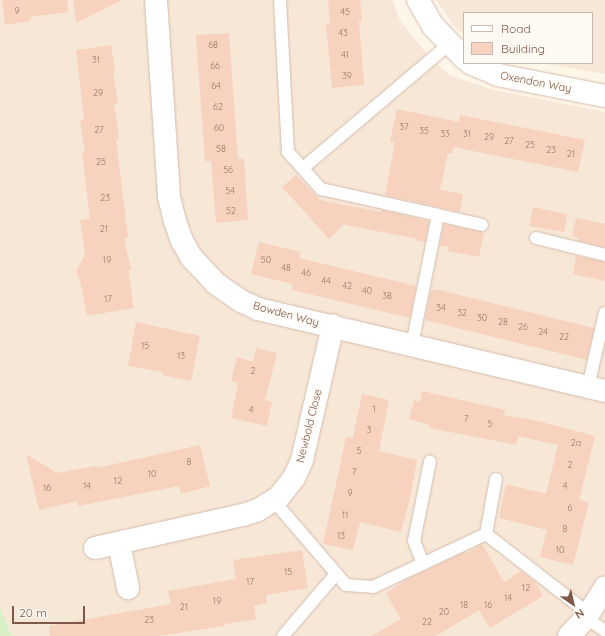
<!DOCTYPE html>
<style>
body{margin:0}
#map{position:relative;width:605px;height:636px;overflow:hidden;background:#fff6ea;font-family:Quicksand,sans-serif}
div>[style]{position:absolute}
.residential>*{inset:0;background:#f7e7d7}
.green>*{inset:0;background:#d9efc6}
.building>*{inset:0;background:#f7d2be}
.roads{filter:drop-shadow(0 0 1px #d4bcad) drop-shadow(0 0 1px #d4bcad)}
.service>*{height:12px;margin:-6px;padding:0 6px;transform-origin:6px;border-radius:6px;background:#fff}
.minor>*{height:22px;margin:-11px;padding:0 11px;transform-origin:11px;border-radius:11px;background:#fff}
span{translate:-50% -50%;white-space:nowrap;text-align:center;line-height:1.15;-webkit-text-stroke:3px #fff9f3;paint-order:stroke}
.number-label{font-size:9px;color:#9c7766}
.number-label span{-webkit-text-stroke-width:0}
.street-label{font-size:11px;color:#7e5949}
.legend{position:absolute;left:463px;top:12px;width:130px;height:52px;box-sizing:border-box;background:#fff9f3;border:1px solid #cbb9af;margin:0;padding:5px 7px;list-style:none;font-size:12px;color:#7e5949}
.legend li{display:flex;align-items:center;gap:8px;height:20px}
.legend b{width:20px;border:1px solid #cbb9af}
.north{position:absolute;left:553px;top:584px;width:40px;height:40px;-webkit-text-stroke:3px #fff9f3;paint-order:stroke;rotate:146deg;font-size:11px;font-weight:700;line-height:16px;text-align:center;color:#7e5949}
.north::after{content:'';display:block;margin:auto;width:14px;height:18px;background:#7e5949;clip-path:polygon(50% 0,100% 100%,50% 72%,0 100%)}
.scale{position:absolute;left:12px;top:606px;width:73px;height:18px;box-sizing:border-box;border:2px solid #7e5949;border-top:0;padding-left:5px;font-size:12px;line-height:14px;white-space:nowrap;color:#7e5949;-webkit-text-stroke:3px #fff9f3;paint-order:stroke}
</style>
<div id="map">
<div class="residential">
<i style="clip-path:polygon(0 0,393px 0,400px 21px,429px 56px,449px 75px,494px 90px,605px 112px,605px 636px,12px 636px,0 607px)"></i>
<i style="clip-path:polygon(436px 0,605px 0,605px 74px,542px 63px,592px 63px,592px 13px,464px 13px,464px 35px,455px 27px)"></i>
</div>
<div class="green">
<i style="clip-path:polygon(0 607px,12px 636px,0 636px)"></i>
</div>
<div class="building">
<i style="clip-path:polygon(2px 0,67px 0,68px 12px,30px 17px,31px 21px,5px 25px)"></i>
<i style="clip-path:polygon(73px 0,122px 0,76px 23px)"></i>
<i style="clip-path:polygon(328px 0,360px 0,362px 21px,359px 21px,364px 85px,332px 88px,326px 24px,330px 24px)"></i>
<i style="clip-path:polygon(229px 33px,238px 159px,244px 159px,248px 220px,216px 223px,211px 161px,205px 161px,196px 35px)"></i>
<i style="clip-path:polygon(111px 45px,115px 69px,113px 70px,118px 103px,114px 104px,119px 139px,116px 140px,128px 238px,124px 238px,131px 270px,128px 270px,134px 308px,87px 316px,80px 280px,78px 277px,76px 271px,85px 255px,80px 220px,90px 219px,82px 152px,85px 152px,80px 120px,84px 119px,76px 50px)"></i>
<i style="clip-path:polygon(397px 109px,459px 122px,460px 115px,585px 140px,578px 172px,453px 147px,452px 153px,448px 153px,440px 190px,463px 194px,460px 212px,385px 195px,395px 142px,390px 141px)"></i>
<i style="clip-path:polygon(296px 175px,320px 200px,381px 212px,382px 210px,429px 221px,425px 242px,417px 241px,418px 239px,340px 224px,343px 226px,329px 239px,282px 187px)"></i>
<i style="clip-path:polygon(533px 207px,567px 214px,564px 232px,529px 226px)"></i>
<i style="clip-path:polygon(576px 218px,605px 224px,605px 247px,579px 241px,579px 238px,572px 236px)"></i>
<i style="clip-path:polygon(444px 224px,484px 232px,479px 257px,448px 251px,449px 247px,440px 245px)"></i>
<i style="clip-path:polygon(259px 242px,301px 252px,299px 258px,416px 286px,410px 318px,292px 290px,293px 284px,251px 274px)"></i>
<i style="clip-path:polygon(576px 256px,605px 262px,605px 281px,573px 274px)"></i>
<i style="clip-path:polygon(435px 289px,594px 328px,587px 360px,425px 320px,431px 290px)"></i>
<i style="clip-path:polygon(136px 322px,200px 336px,191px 381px,162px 375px,163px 372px,128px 366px)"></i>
<i style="clip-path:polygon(256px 348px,277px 353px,265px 400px,272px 402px,267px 426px,231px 418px,238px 383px,231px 381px,237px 357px,253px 362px)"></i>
<i style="clip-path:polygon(422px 391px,505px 410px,504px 415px,534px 420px,595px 436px,579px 500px,589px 502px,573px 565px,540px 557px,547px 530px,499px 518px,506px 484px,546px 494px,558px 445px,518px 436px,516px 445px,430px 428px,430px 425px,409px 419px,414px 400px,420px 402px)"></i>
<i style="clip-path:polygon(362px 394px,389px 400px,379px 451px,417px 460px,410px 498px,401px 532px,360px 522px,353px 550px,323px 544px,346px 437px,353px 438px)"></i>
<i style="clip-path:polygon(200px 445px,210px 486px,181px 494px,179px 486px,78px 506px,78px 501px,39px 510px,26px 454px,57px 473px,96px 466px,97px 468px)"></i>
<i style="clip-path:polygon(482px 544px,504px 582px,521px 571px,534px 581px,543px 596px,490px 628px,479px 610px,436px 636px,372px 636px,401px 619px,386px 593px,411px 577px,465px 552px,466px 554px)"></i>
<i style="clip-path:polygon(302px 550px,308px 588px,266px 595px,267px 603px,254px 606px,256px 619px,225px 624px,225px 626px,157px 636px,50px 636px,49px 626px,171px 604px,168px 591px,236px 579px,233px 560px)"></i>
</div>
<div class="roads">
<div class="service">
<i style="left:280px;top:0;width:152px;rotate:87deg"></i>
<i style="left:288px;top:152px;width:50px;rotate:48.3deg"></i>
<i style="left:321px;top:189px;width:120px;rotate:12.5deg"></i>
<i style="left:303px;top:168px;width:192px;rotate:-40.3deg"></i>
<i style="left:536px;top:238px;width:71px;rotate:13.8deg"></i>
<i style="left:412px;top:345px;width:133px;rotate:-78.7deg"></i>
<i style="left:438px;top:215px;width:45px;rotate:12.8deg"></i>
<i style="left:588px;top:387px;width:76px;rotate:-77.1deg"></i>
<i style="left:496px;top:479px;width:56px;rotate:100.3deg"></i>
<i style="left:486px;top:534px;width:130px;rotate:37.8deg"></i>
<i style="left:274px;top:501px;width:111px;rotate:49.4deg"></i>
<i style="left:346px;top:585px;width:27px;rotate:4deg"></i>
<i style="left:373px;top:587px;width:125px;rotate:-25.1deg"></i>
<i style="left:423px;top:564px;width:25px;rotate:-111deg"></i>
<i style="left:414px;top:541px;width:81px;rotate:-78.6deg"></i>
<i style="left:586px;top:618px;width:23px;rotate:34deg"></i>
<i style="left:283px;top:636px;width:82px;rotate:-49.5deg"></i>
</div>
<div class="minor">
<i style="left:156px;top:0;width:197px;rotate:86.2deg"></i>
<i style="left:169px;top:197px;width:25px;rotate:76deg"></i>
<i style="left:175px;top:221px;width:21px;rotate:71deg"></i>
<i style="left:182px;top:241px;width:20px;rotate:60deg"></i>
<i style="left:192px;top:258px;width:34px;rotate:47deg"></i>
<i style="left:215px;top:283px;width:32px;rotate:35deg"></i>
<i style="left:241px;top:301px;width:19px;rotate:25deg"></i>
<i style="left:258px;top:309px;width:357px;rotate:13.3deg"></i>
<i style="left:418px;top:0;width:30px;rotate:60deg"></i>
<i style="left:433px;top:26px;width:45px;rotate:45.9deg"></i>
<i style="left:470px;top:63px;width:30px;rotate:23deg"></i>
<i style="left:498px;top:75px;width:109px;rotate:11.1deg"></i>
<i style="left:119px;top:543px;width:46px;rotate:78.7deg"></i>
<i style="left:95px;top:548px;width:152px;rotate:-12.6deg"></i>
<i style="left:243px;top:515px;width:16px;rotate:-18deg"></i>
<i style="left:258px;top:510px;width:25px;rotate:-32deg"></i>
<i style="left:279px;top:497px;width:24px;rotate:-52deg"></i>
<i style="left:294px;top:478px;width:20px;rotate:-66deg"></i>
<i style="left:302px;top:460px;width:138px;rotate:-77deg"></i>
<i style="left:569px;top:636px;width:25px;rotate:-47deg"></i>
<i style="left:586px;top:618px;width:36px;rotate:-58deg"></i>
</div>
</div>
<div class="number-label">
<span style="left:17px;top:11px">9</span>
<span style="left:345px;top:12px">45</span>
<span style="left:343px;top:33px">43</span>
<span style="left:213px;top:45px">68</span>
<span style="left:345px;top:55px">41</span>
<span style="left:96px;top:60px">31</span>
<span style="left:215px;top:66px">66</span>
<span style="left:347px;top:76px">39</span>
<span style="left:216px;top:86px">64</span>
<span style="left:98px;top:93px">29</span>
<span style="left:218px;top:107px">62</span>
<span style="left:404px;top:127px">37</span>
<span style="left:219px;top:128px">60</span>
<span style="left:99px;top:130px">27</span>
<span style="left:424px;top:131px">35</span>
<span style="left:445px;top:134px">33</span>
<span style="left:467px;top:134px">31</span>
<span style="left:489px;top:137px">29</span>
<span style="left:509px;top:141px">27</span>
<span style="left:530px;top:145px">25</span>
<span style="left:221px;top:149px">58</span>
<span style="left:551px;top:150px">23</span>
<span style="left:571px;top:154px">21</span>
<span style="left:101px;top:162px">25</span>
<span style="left:228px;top:170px">56</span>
<span style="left:230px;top:191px">54</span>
<span style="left:105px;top:198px">23</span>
<span style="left:231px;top:211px">52</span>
<span style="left:104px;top:229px">21</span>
<span style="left:107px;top:260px">19</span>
<span style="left:266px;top:260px">50</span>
<span style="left:286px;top:268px">48</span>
<span style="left:306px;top:273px">46</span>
<span style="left:326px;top:281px">44</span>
<span style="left:347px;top:286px">42</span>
<span style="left:367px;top:291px">40</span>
<span style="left:387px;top:296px">38</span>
<span style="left:108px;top:299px">17</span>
<span style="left:441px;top:308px">34</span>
<span style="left:462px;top:313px">32</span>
<span style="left:482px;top:318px">30</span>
<span style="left:503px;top:322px">28</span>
<span style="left:523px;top:327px">26</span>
<span style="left:543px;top:332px">24</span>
<span style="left:564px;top:337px">22</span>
<span style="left:145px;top:346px">15</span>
<span style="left:181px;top:356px">13</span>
<span style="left:253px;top:371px">2</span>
<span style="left:374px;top:409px">1</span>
<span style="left:251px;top:410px">4</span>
<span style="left:466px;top:419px">7</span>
<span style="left:490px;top:424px">5</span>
<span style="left:369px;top:430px">3</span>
<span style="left:576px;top:443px">2a</span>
<span style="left:359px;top:451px">5</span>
<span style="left:189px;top:462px">8</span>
<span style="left:570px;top:465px">2</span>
<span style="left:354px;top:472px">7</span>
<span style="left:152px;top:474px">10</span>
<span style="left:118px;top:481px">12</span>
<span style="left:87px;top:486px">14</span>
<span style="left:565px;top:486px">4</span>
<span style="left:47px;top:488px">16</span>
<span style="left:350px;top:493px">9</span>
<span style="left:570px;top:508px">6</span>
<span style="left:345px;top:515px">11</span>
<span style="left:565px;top:529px">8</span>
<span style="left:341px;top:536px">13</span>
<span style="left:560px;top:550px">10</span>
<span style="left:288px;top:572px">15</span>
<span style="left:250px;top:582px">17</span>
<span style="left:526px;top:588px">12</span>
<span style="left:508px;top:598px">14</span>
<span style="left:217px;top:601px">19</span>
<span style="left:464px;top:605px">18</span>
<span style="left:488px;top:605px">16</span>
<span style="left:184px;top:607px">21</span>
<span style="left:444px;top:612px">20</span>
<span style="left:149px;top:620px">23</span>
<span style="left:427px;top:622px">22</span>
</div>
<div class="street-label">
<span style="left:536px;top:82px;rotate:11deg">Oxendon Way</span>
<span style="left:286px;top:314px;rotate:15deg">Bowden Way</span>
<span style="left:309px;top:426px;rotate:-76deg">Newbold Close</span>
</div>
<ul class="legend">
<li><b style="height:5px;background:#fff"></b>Road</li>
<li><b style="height:11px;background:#f7d2be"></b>Building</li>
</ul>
<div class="north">N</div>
<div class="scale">20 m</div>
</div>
